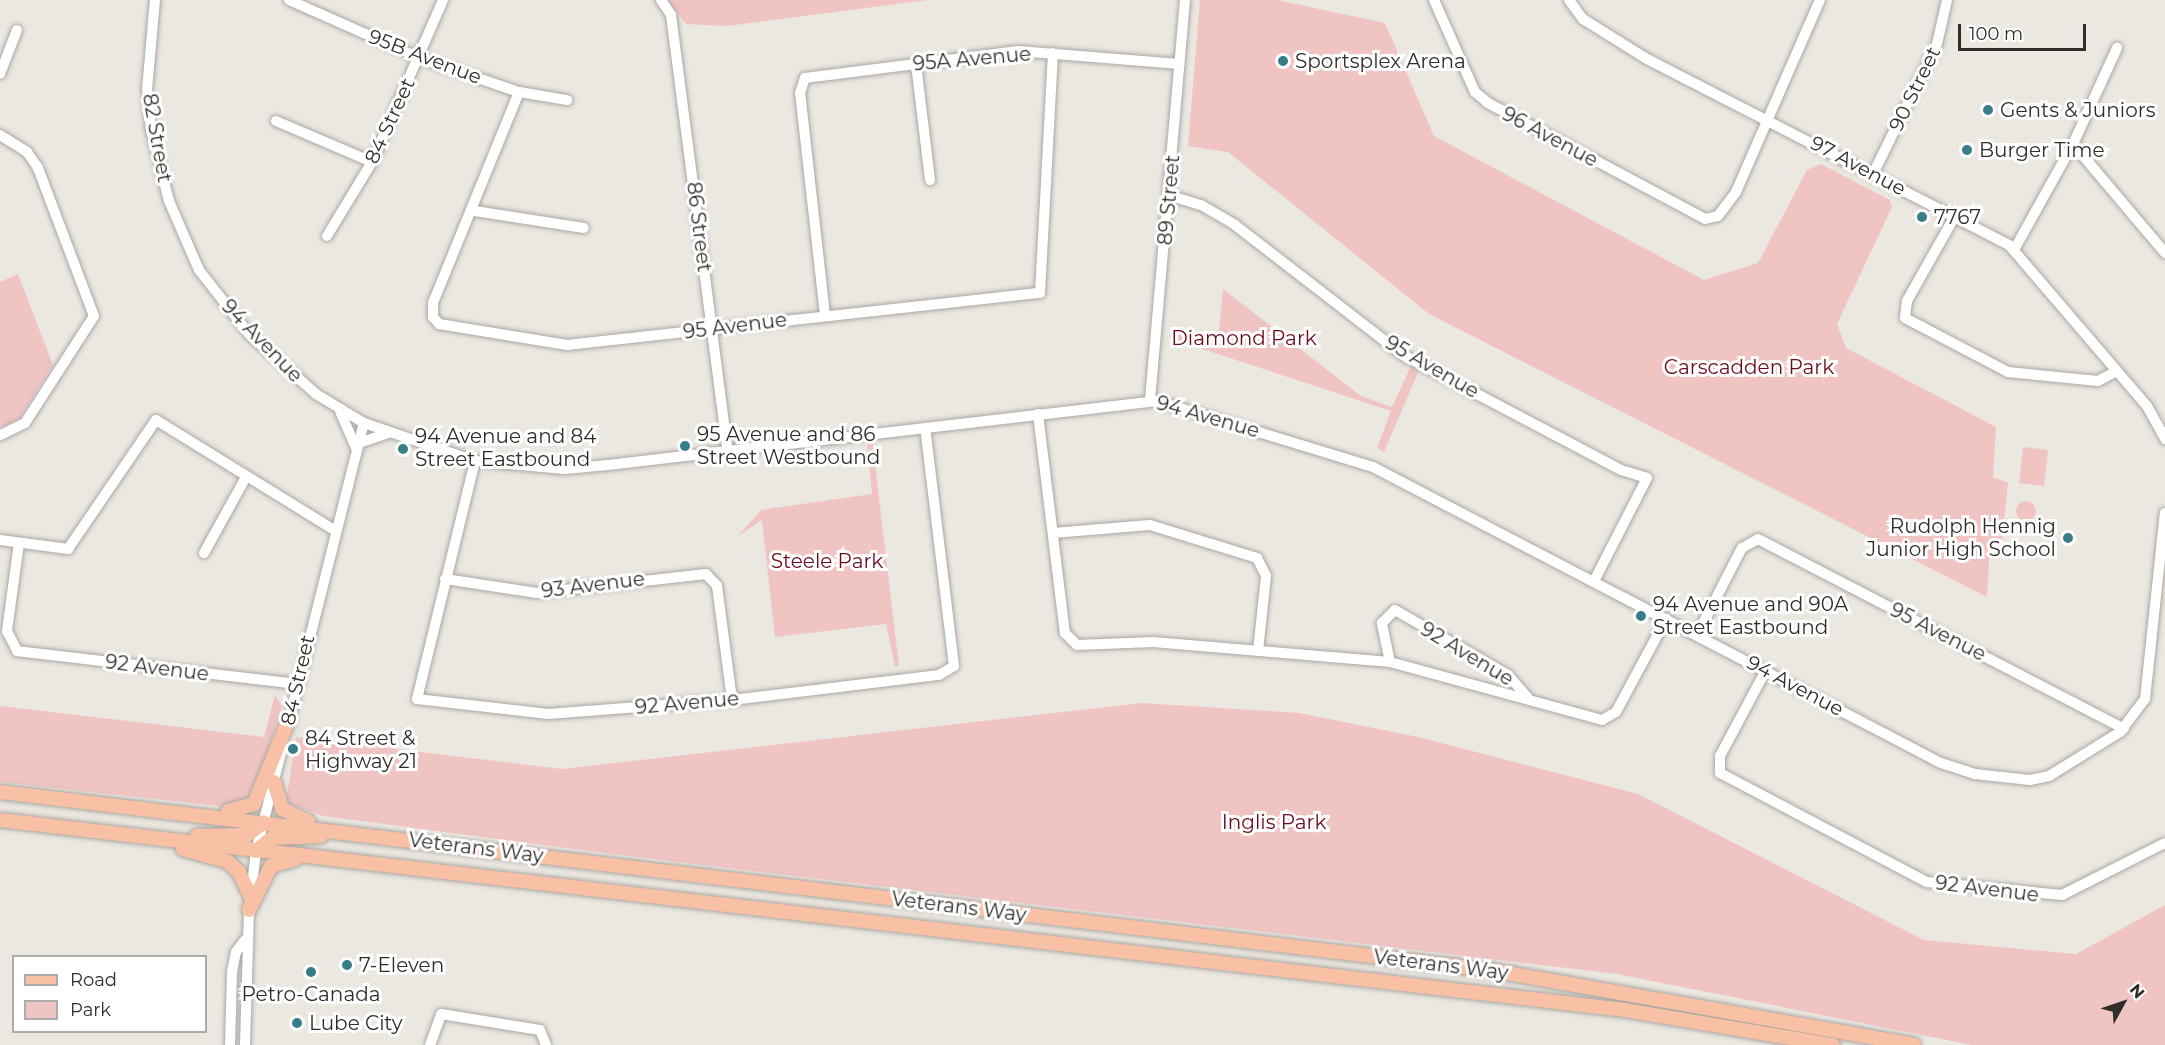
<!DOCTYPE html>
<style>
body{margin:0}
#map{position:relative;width:2165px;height:1045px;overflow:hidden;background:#ebe7e1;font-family:Montserrat,sans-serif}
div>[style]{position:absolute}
.green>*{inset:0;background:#f1c4c4}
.round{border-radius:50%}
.roads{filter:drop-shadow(0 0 2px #aca7a2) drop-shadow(0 0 2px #aca7a2)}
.minor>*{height:10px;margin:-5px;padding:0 5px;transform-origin:5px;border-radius:5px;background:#fff}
.major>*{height:14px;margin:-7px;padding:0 7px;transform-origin:7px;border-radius:7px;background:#f8c1a6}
.dots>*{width:16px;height:16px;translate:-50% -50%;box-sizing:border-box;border:3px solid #fff;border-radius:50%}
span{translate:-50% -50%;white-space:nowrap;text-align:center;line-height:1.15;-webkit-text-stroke:6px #fff;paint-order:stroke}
.street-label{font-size:20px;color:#302e2c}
.poi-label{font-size:20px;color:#302e2c}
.left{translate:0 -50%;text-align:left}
.right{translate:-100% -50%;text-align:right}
.park-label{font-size:20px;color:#6b0c1d}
.legend{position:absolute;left:12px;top:955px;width:195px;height:78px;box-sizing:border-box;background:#fff;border:2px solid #acabab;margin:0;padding:8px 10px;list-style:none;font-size:18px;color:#302e2c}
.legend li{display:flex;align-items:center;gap:12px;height:30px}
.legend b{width:30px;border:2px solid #acabab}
.north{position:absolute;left:2093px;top:973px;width:60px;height:60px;-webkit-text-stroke:4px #fff;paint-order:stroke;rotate:50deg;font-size:16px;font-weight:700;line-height:24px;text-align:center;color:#302e2c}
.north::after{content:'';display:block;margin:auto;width:21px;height:27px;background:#302e2c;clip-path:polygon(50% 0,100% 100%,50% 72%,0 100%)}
.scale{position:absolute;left:1958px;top:24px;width:128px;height:27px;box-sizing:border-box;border:3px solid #302e2c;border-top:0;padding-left:8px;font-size:18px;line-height:21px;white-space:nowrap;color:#302e2c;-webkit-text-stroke:4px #fff;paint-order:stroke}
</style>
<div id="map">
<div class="green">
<i style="clip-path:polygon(668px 0,927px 0,727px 26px,686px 24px)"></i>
<i style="clip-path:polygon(1200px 0,1277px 0,1385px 23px,1434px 136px,1704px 280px,1758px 263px,1807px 170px,1821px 164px,1890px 200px,1892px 207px,1837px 324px,1846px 348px,1996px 427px,1993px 477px,2008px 483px,2002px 539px,1990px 544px,1987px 597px,1429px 314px,1228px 152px,1188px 146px)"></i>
<i style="clip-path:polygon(18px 274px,53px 365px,20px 417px,5px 426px,0 425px,0 282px)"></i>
<i style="clip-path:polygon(1223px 289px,1361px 396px,1392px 407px,1411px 366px,1419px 370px,1384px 452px,1377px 448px,1391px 411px,1169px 338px,1171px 332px,1218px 342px)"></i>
<i style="clip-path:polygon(872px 439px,899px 666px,895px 667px,886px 624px,775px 637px,762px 520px,738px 536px,761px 510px,872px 494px,867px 442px)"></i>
<i style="clip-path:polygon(2023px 447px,2048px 450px,2044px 486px,2019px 483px)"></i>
<i class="round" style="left:2016px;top:501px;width:20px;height:20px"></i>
<i style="clip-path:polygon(275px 695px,282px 706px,252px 800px,228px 807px,0 782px,0 706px,264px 737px)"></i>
<i style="clip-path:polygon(1142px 703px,1299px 713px,1418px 737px,1638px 794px,1924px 940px,2076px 954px,2165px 905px,2165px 1045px,1972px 1045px,1617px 974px,637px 857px,323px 816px,286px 802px,296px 737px,562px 769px)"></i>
</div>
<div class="roads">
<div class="minor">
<i style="left:155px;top:0;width:89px;rotate:95.1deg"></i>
<i style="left:147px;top:89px;width:41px;rotate:84.4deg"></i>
<i style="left:151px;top:130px;width:73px;rotate:75.8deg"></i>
<i style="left:169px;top:201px;width:75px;rotate:66.5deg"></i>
<i style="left:199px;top:270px;width:83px;rotate:51.9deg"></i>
<i style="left:250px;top:335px;width:89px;rotate:41.8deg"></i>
<i style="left:316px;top:394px;width:56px;rotate:31.1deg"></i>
<i style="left:364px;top:423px;width:117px;rotate:18.9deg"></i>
<i style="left:475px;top:461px;width:90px;rotate:5.1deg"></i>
<i style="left:565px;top:469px;width:43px;rotate:-5.3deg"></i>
<i style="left:608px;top:465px;width:553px;rotate:-6.65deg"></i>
<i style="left:1157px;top:401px;width:226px;rotate:17deg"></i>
<i style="left:1373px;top:467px;width:640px;rotate:27.53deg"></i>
<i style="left:1941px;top:763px;width:36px;rotate:18deg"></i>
<i style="left:1975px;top:774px;width:55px;rotate:6.2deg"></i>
<i style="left:2030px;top:780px;width:19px;rotate:-12deg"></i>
<i style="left:2049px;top:776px;width:84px;rotate:-31.8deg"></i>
<i style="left:2120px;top:732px;width:41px;rotate:-52.9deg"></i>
<i style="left:2145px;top:699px;width:187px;rotate:-83.9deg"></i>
<i style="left:289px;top:0;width:143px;rotate:23.9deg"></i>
<i style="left:420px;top:58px;width:105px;rotate:19deg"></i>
<i style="left:519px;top:92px;width:49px;rotate:9.5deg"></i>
<i style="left:661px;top:0;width:18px;rotate:56deg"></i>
<i style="left:671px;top:15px;width:440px;rotate:82.6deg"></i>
<i style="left:1434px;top:0;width:101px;rotate:66deg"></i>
<i style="left:1475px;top:92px;width:17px;rotate:40deg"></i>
<i style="left:1488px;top:103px;width:246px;rotate:28.1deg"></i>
<i style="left:1705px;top:219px;width:13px;rotate:-13deg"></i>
<i style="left:1718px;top:216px;width:30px;rotate:-53deg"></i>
<i style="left:1736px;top:192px;width:210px;rotate:-66.4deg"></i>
<i style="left:1569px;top:0;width:24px;rotate:54deg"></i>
<i style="left:1583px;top:19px;width:75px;rotate:32deg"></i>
<i style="left:1647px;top:59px;width:407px;rotate:27.2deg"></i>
<i style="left:2009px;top:245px;width:212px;rotate:49.4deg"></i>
<i style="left:2147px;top:406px;width:38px;rotate:61deg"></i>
<i style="left:916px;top:64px;width:117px;rotate:83.1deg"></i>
<i style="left:0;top:74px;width:47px;rotate:-68.9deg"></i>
<i style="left:519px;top:92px;width:228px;rotate:112.2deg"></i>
<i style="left:433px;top:303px;width:14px;rotate:90deg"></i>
<i style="left:433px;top:317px;width:9px;rotate:49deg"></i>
<i style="left:439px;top:324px;width:130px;rotate:9.3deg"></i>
<i style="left:567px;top:345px;width:476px;rotate:-6.3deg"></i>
<i style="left:1040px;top:293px;width:240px;rotate:-86.9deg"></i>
<i style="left:276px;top:121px;width:104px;rotate:23.1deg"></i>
<i style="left:0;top:135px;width:32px;rotate:32deg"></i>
<i style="left:27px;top:152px;width:19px;rotate:55deg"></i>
<i style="left:38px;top:168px;width:158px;rotate:69.3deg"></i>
<i style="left:94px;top:316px;width:127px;rotate:122.8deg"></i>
<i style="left:25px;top:423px;width:28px;rotate:154deg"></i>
<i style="left:2073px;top:144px;width:143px;rotate:49.8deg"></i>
<i style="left:1873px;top:174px;width:145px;rotate:-63.8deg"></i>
<i style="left:1937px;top:44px;width:45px;rotate:-77.2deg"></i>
<i style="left:1171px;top:196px;width:31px;rotate:17deg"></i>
<i style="left:1201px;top:205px;width:39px;rotate:30deg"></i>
<i style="left:1235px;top:225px;width:212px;rotate:37.7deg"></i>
<i style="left:1403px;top:355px;width:246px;rotate:27.8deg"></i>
<i style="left:1621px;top:470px;width:27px;rotate:17deg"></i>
<i style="left:1647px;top:478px;width:116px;rotate:117.2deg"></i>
<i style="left:475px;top:211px;width:110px;rotate:8.9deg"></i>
<i style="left:1955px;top:216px;width:98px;rotate:119.5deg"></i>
<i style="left:1907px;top:301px;width:17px;rotate:97deg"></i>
<i style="left:1905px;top:318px;width:116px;rotate:27.7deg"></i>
<i style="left:2008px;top:372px;width:90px;rotate:5.7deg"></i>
<i style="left:2098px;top:381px;width:21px;rotate:-28deg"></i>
<i style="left:327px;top:236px;width:87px;rotate:-58.7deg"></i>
<i style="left:372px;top:162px;width:177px;rotate:-66.3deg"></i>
<i style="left:2014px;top:250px;width:121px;rotate:-60.9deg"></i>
<i style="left:2073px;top:144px;width:106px;rotate:-65.4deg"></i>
<i style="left:825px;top:315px;width:223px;rotate:-96.4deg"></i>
<i style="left:800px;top:93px;width:16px;rotate:-72deg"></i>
<i style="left:805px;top:78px;width:215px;rotate:-7.2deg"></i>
<i style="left:1018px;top:51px;width:162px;rotate:4.6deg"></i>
<i style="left:1150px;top:400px;width:402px;rotate:-85deg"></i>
<i style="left:340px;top:411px;width:40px;rotate:66.6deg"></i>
<i style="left:1038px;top:414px;width:221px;rotate:83deg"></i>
<i style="left:1065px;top:633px;width:17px;rotate:45deg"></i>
<i style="left:1077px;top:645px;width:76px;rotate:-2.3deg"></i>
<i style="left:1153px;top:642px;width:238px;rotate:4.8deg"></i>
<i style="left:1390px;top:662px;width:220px;rotate:15.3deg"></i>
<i style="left:1602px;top:720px;width:16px;rotate:-30deg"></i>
<i style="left:1616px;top:712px;width:106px;rotate:-61.7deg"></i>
<i style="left:359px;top:443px;width:31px;rotate:-19deg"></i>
<i style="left:475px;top:461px;width:245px;rotate:103.7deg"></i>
<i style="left:417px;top:699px;width:132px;rotate:6.5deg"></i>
<i style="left:548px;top:714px;width:185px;rotate:-4.4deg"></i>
<i style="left:732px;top:700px;width:209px;rotate:-6.9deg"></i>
<i style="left:939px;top:675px;width:17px;rotate:-31deg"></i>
<i style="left:954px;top:666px;width:240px;rotate:-96.9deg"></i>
<i style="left:1053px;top:533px;width:97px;rotate:-4.7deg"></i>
<i style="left:1150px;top:525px;width:112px;rotate:17.1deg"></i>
<i style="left:1257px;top:558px;width:20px;rotate:63deg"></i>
<i style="left:1266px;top:576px;width:75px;rotate:96.1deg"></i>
<i style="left:0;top:540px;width:69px;rotate:7.5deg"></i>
<i style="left:68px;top:549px;width:156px;rotate:-55.7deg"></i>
<i style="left:156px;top:420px;width:209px;rotate:31.7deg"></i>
<i style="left:19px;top:543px;width:89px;rotate:97.8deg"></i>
<i style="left:7px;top:631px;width:22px;rotate:63deg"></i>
<i style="left:17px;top:651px;width:282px;rotate:6.7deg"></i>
<i style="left:204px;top:553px;width:87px;rotate:-61.1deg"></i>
<i style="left:445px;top:579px;width:93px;rotate:8.7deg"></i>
<i style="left:537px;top:593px;width:170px;rotate:-6.4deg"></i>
<i style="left:706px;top:574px;width:16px;rotate:47deg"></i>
<i style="left:717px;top:586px;width:115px;rotate:82.5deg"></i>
<i style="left:1697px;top:635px;width:98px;rotate:-62.7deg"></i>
<i style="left:1742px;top:548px;width:18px;rotate:-29deg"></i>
<i style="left:1758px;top:539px;width:412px;rotate:27.4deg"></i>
<i style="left:1390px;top:662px;width:40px;rotate:-102deg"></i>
<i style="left:1382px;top:623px;width:18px;rotate:-45deg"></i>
<i style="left:1395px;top:610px;width:130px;rotate:29.9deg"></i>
<i style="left:1508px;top:675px;width:30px;rotate:49deg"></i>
<i style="left:1766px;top:670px;width:98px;rotate:118.1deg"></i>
<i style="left:1720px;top:756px;width:17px;rotate:90deg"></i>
<i style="left:1720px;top:773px;width:234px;rotate:27.8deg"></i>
<i style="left:1927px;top:882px;width:136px;rotate:5.5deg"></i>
<i style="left:2062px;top:895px;width:115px;rotate:-26.8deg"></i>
<i style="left:288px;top:725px;width:311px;rotate:-75.9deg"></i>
<i style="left:230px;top:1045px;width:73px;rotate:-88.4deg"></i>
<i style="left:232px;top:972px;width:20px;rotate:-79deg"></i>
<i style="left:236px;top:952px;width:15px;rotate:-53deg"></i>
<i style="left:245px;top:1045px;width:135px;rotate:-88.3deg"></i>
<i style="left:249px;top:910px;width:59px;rotate:-83.2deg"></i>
<i style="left:256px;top:851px;width:105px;rotate:-75.7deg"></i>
<i style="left:430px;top:1045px;width:33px;rotate:-70deg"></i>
<i style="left:441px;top:1014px;width:100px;rotate:9.2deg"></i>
<i style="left:540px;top:1030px;width:16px;rotate:68deg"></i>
</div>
<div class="major">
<i style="left:274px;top:782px;width:28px;rotate:73deg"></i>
<i style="left:282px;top:809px;width:29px;rotate:25deg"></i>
<i style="left:0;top:792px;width:1507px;rotate:6.82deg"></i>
<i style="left:1496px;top:971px;width:424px;rotate:10deg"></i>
<i style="left:228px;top:811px;width:27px;rotate:-15deg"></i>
<i style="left:254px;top:804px;width:92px;rotate:-67.6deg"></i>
<i style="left:0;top:820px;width:1636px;rotate:6.67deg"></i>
<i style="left:1625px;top:1010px;width:211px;rotate:9.6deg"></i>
<i style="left:197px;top:836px;width:50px;rotate:-1.1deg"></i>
<i style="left:247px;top:835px;width:21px;rotate:-37deg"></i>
<i style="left:183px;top:849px;width:46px;rotate:15.3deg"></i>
<i style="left:227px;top:861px;width:16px;rotate:43deg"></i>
<i style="left:239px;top:872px;width:26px;rotate:65deg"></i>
<i style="left:256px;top:851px;width:21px;rotate:-39deg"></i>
<i style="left:272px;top:838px;width:49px;rotate:-2.3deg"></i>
<i style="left:249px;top:910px;width:49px;rotate:-63.4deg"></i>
<i style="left:271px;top:866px;width:26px;rotate:-16deg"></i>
</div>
</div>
<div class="dots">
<i style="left:1283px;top:61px;background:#377e89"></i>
<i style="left:1988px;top:110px;background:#377e89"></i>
<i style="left:1967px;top:150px;background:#377e89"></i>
<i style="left:1922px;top:217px;background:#377e89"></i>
<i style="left:685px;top:446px;background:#377e89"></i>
<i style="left:403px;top:449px;background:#377e89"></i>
<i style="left:2068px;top:538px;background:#377e89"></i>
<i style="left:1641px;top:616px;background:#377e89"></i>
<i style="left:293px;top:749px;background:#377e89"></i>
<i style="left:347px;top:965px;background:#377e89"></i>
<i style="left:311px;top:972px;background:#377e89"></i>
<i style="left:297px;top:1023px;background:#377e89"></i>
</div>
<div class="street-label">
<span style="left:425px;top:57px;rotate:21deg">95B Avenue</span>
<span style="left:972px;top:59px;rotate:-5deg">95A Avenue</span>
<span style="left:1915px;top:89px;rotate:-64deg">90 Street</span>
<span style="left:390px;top:121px;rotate:-65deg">84 Street</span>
<span style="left:1550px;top:137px;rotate:28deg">96 Avenue</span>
<span style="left:157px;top:138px;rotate:80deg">82 Street</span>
<span style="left:1858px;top:166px;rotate:28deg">97 Avenue</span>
<span style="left:1169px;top:200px;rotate:-85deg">89 Street</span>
<span style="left:699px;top:227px;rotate:83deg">86 Street</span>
<span style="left:735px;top:326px;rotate:-7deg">95 Avenue</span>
<span style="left:262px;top:341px;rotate:46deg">94 Avenue</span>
<span style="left:1432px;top:367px;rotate:30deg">95 Avenue</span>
<span style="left:1208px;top:417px;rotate:16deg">94 Avenue</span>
<span style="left:593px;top:585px;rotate:-7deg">93 Avenue</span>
<span style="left:1938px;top:632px;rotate:27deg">95 Avenue</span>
<span style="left:1467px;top:654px;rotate:31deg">92 Avenue</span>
<span style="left:157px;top:668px;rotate:7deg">92 Avenue</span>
<span style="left:298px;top:680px;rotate:-77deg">84 Street</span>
<span style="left:1795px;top:686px;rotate:28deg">94 Avenue</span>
<span style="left:687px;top:703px;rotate:-5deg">92 Avenue</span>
<span style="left:476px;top:848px;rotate:7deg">Veterans Way</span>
<span style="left:1987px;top:889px;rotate:7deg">92 Avenue</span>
<span style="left:959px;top:907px;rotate:7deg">Veterans Way</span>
<span style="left:1441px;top:965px;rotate:7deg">Veterans Way</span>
</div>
<div class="poi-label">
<span class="left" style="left:1295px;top:61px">Sportsplex Arena</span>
<span class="left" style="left:2000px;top:110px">Gents &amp; Juniors</span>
<span class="left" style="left:1979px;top:150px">Burger Time</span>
<span class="left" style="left:1934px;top:217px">7767</span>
<span class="left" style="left:697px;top:446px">95 Avenue and 86<br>Street Westbound</span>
<span class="left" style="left:415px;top:448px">94 Avenue and 84<br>Street Eastbound</span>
<span class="right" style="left:2056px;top:538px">Rudolph Hennig<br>Junior High School</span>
<span class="left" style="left:1653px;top:616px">94 Avenue and 90A<br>Street Eastbound</span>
<span class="left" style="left:305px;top:750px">84 Street &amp;<br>Highway 21</span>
<span class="left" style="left:359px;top:965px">7-Eleven</span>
<span style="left:311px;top:994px">Petro-Canada</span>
<span class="left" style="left:309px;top:1023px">Lube City</span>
</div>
<div class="park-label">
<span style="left:1244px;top:338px">Diamond Park</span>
<span style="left:1749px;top:367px">Carscadden Park</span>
<span style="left:827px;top:561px">Steele Park</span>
<span style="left:1274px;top:822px">Inglis Park</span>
</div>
<ul class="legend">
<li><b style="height:8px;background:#f8c1a6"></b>Road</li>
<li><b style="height:16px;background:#f1c4c4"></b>Park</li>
</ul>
<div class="north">N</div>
<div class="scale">100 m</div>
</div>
